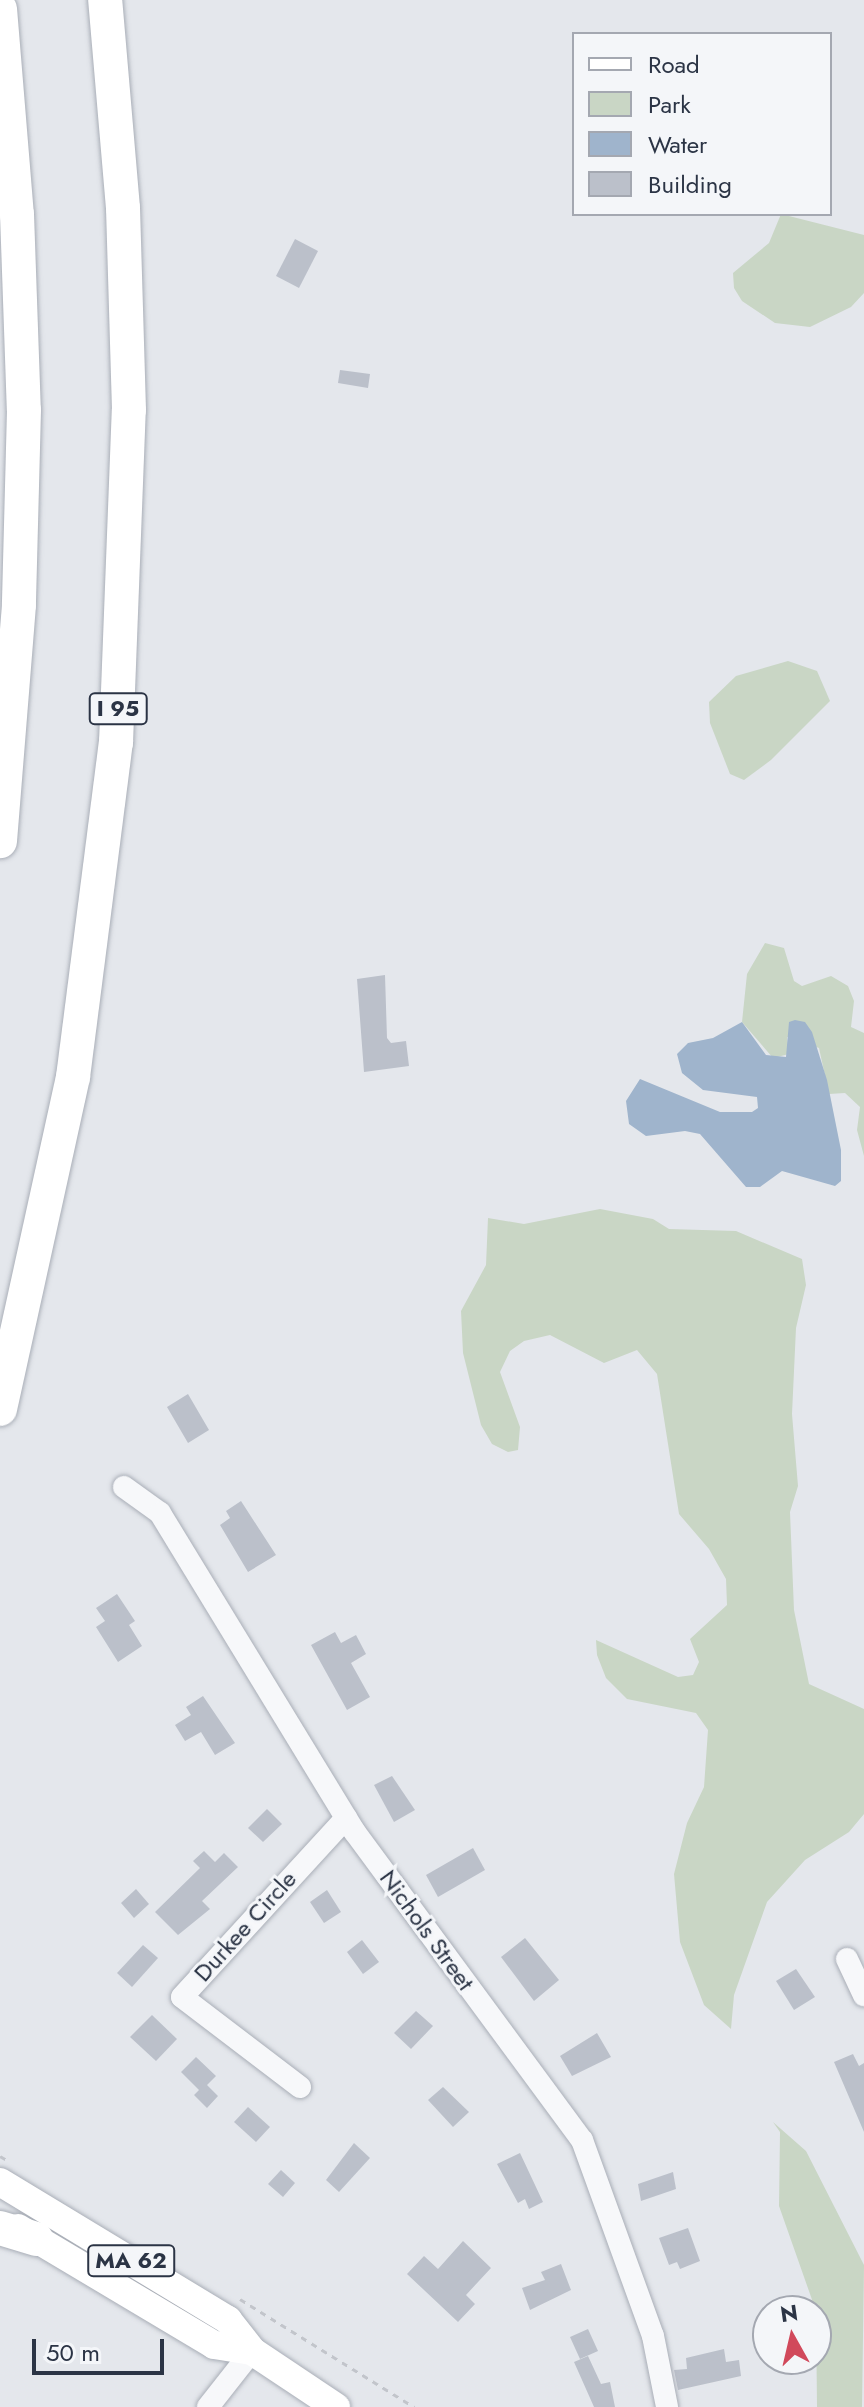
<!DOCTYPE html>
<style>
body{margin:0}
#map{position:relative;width:864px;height:2407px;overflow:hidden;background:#e4e7ec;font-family:Jost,sans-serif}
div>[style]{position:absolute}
.green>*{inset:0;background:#c9d6c5}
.water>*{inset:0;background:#9fb4cc}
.building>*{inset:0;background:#bbc0ca}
.path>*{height:3px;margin-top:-1.5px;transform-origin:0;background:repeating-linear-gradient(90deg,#c2c5cb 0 6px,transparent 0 12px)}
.roads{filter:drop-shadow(0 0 2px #a9aeb7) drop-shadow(0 0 2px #a9aeb7)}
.minor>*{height:22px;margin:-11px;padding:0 11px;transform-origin:11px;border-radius:11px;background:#f7f8fa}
.major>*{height:28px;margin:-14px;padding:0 14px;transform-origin:14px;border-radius:14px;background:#fff}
.highway>*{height:34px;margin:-17px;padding:0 17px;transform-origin:17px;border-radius:17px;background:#fff}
span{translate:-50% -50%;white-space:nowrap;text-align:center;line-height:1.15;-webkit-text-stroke:6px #f4f6f9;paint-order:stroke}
.shield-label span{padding:2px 6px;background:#f4f6f9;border:2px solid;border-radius:6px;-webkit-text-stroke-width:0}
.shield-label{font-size:22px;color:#2b3445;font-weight:700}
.street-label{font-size:24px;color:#2b3445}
.legend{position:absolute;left:572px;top:32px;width:260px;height:184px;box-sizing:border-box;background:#f4f6f9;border:2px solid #a4a8b1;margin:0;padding:10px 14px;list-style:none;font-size:24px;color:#2b3445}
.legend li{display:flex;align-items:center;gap:16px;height:40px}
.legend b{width:40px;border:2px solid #a4a8b1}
.north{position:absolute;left:752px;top:2295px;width:80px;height:80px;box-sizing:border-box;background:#f4f6f9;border:2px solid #a4a8b1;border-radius:50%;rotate:352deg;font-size:22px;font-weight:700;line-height:32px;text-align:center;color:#2b3445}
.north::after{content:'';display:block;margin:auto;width:28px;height:36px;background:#d1495b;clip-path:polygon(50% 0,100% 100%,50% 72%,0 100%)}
.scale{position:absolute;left:32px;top:2339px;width:132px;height:36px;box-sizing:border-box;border:4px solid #2b3445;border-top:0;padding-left:10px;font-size:24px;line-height:28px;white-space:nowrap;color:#2b3445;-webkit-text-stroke:6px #f4f6f9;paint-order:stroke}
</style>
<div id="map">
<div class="green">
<i style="clip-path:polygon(781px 214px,864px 235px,864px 293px,851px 307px,810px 327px,775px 323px,742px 301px,734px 288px,733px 273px,769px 243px)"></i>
<i style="clip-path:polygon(788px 661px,817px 671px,830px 701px,771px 760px,744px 780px,730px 774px,710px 723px,709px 702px,736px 676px)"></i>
<i style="clip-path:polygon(765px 943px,784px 948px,794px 981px,802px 986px,831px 976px,848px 986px,854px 1001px,851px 1027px,864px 1033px,864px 1156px,857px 1130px,860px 1107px,845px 1093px,829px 1094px,819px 1048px,787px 1037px,789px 1054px,773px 1058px,742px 1022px,747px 974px)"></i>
<i style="clip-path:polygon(600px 1209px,653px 1219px,669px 1229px,736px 1231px,802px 1259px,806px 1285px,796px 1328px,792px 1414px,798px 1486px,790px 1512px,794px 1610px,809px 1684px,864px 1709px,864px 1814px,849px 1832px,805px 1860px,767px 1902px,734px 1995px,731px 2029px,704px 2005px,680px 1942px,674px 1874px,687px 1823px,704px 1787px,708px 1730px,696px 1713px,627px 1699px,606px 1678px,597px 1655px,596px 1640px,678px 1677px,693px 1675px,699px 1662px,690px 1639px,727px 1605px,726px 1579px,709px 1549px,679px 1514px,657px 1374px,637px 1350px,604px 1363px,550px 1335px,524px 1341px,510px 1351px,500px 1372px,520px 1427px,518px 1450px,508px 1452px,492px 1444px,481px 1425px,463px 1353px,461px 1311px,486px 1265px,488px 1218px,524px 1224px)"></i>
<i style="clip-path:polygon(773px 2122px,806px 2151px,864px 2265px,862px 2407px,817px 2407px,816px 2311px,779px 2206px,780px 2132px)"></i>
</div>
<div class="water">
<i style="clip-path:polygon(795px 1020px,805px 1022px,812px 1032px,827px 1080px,841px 1150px,841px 1181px,835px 1186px,782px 1171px,760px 1187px,746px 1187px,700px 1134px,685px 1131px,646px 1136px,629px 1124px,626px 1101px,640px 1079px,720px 1112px,752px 1112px,758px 1108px,757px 1097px,703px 1090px,682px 1073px,677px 1054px,688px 1043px,713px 1038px,742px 1022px,766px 1055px,786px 1057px,789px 1022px)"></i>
</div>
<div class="building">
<i style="clip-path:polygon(295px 239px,318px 251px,299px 288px,276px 276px)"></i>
<i style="clip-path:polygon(340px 370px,370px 374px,368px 388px,338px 383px)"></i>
<i style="clip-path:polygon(385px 975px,387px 1038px,391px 1043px,406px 1041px,409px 1066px,364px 1072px,357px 979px)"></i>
<i style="clip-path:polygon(188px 1394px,209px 1430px,188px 1443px,167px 1407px)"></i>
<i style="clip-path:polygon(241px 1501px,276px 1555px,248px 1572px,220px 1525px,230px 1518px,226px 1511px)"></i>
<i style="clip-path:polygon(117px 1594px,135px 1621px,129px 1625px,142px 1646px,118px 1662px,96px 1627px,105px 1621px,96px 1608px)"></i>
<i style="clip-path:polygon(335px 1632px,341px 1643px,356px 1635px,366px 1654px,351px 1663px,370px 1697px,347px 1710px,311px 1645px)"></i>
<i style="clip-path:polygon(203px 1696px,235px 1743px,215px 1755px,201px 1732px,185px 1741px,175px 1725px,191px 1715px,186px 1707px)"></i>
<i style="clip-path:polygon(392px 1776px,415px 1810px,394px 1822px,374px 1785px)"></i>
<i style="clip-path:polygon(267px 1809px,282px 1824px,263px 1842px,248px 1828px)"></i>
<i style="clip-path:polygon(473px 1848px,485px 1870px,438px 1897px,426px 1875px)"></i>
<i style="clip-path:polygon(204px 1851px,215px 1862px,224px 1853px,238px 1867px,202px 1901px,210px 1909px,178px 1935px,155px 1912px,200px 1868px,193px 1861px)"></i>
<i style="clip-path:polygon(136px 1889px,149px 1904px,134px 1918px,121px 1903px)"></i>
<i style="clip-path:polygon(327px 1890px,341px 1912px,324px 1923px,310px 1902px)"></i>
<i style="clip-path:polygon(525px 1938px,559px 1980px,534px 2001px,501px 1957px)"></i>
<i style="clip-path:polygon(362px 1940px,379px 1962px,363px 1974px,347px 1952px)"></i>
<i style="clip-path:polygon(143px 1945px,158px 1958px,132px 1987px,117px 1973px)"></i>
<i style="clip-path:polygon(796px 1969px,815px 1997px,794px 2010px,776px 1981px)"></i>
<i style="clip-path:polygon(416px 2011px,433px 2026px,411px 2049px,394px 2033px)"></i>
<i style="clip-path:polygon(152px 2015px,177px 2039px,156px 2061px,130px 2037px)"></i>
<i style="clip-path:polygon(597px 2033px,611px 2057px,572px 2076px,560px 2056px)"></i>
<i style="clip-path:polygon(853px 2054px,859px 2066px,864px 2063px,864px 2132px,834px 2062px)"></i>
<i style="clip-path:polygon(196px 2057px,216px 2076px,207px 2085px,218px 2096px,207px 2108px,194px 2095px,199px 2090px,181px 2072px)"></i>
<i style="clip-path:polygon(443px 2087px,469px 2112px,453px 2127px,428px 2100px)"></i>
<i style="clip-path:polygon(248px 2107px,270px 2127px,256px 2142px,234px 2122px)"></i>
<i style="clip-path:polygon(354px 2143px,370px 2158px,339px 2192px,326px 2180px)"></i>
<i style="clip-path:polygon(520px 2153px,543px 2202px,529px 2209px,525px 2199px,518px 2203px,497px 2164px)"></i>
<i style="clip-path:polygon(281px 2170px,295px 2183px,283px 2197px,268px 2184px)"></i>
<i style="clip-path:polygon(673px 2172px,676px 2189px,641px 2201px,638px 2184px)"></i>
<i style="clip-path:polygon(688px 2228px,700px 2261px,680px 2269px,677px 2262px,669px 2265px,659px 2238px)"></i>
<i style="clip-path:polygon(463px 2241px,491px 2268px,466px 2295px,475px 2304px,458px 2322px,407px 2274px,424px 2256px,438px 2269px)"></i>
<i style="clip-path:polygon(561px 2264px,571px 2290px,530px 2310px,522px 2288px,545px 2280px,541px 2272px)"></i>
<i style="clip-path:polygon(588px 2329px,598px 2351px,580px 2359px,570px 2337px)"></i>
<i style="clip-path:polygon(724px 2349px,726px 2362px,739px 2360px,741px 2376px,678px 2390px,674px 2370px,687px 2369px,686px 2358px)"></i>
<i style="clip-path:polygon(588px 2356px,601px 2384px,610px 2382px,615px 2407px,594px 2407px,574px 2362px)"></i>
</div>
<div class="path">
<i style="left:0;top:2156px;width:8px;rotate:30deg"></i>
<i style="left:240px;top:2299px;width:205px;rotate:31.8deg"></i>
</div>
<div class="roads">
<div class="minor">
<i style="left:124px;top:1487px;width:44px;rotate:35.8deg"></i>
<i style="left:160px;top:1513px;width:373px;rotate:58.6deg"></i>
<i style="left:354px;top:1831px;width:384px;rotate:53.6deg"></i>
<i style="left:582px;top:2140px;width:208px;rotate:70.1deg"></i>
<i style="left:653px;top:2336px;width:72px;rotate:78.8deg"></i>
<i style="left:847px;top:1959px;width:40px;rotate:65deg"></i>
<i style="left:300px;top:2087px;width:148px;rotate:-142.7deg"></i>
<i style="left:182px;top:1997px;width:243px;rotate:-47.5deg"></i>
<i style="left:208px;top:2407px;width:71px;rotate:-51.8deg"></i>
</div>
<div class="major">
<i style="left:0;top:2182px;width:267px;rotate:31.2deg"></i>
<i style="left:228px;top:2320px;width:39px;rotate:52deg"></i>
<i style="left:252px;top:2351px;width:101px;rotate:33.7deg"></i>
<i style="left:18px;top:2228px;width:228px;rotate:30.8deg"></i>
<i style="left:214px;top:2345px;width:38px;rotate:9deg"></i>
</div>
<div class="highway">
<i style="left:0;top:9px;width:206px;rotate:85.3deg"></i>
<i style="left:17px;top:214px;width:196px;rotate:88deg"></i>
<i style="left:24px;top:410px;width:195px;rotate:91.5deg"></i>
<i style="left:19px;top:605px;width:237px;rotate:94.6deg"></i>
<i style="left:0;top:1409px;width:340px;rotate:-77.6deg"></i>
<i style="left:73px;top:1077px;width:337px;rotate:-82.7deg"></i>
<i style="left:116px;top:743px;width:333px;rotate:-87.8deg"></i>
<i style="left:129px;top:410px;width:202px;rotate:-91.7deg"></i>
<i style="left:123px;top:208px;width:209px;rotate:-94.9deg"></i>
<i style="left:0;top:2228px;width:38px;rotate:17deg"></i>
</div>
</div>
<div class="shield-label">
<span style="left:118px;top:709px">I 95</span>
<span style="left:131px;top:2261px">MA 62</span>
</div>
<div class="street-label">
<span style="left:245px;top:1926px;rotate:-48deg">Durkee Circle</span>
<span style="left:427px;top:1930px;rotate:54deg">Nichols Street</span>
</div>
<ul class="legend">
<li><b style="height:10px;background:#fff"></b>Road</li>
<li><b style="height:22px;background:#c9d6c5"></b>Park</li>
<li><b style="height:22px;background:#9fb4cc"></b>Water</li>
<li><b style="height:22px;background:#bbc0ca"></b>Building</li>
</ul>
<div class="north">N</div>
<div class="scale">50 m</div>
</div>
